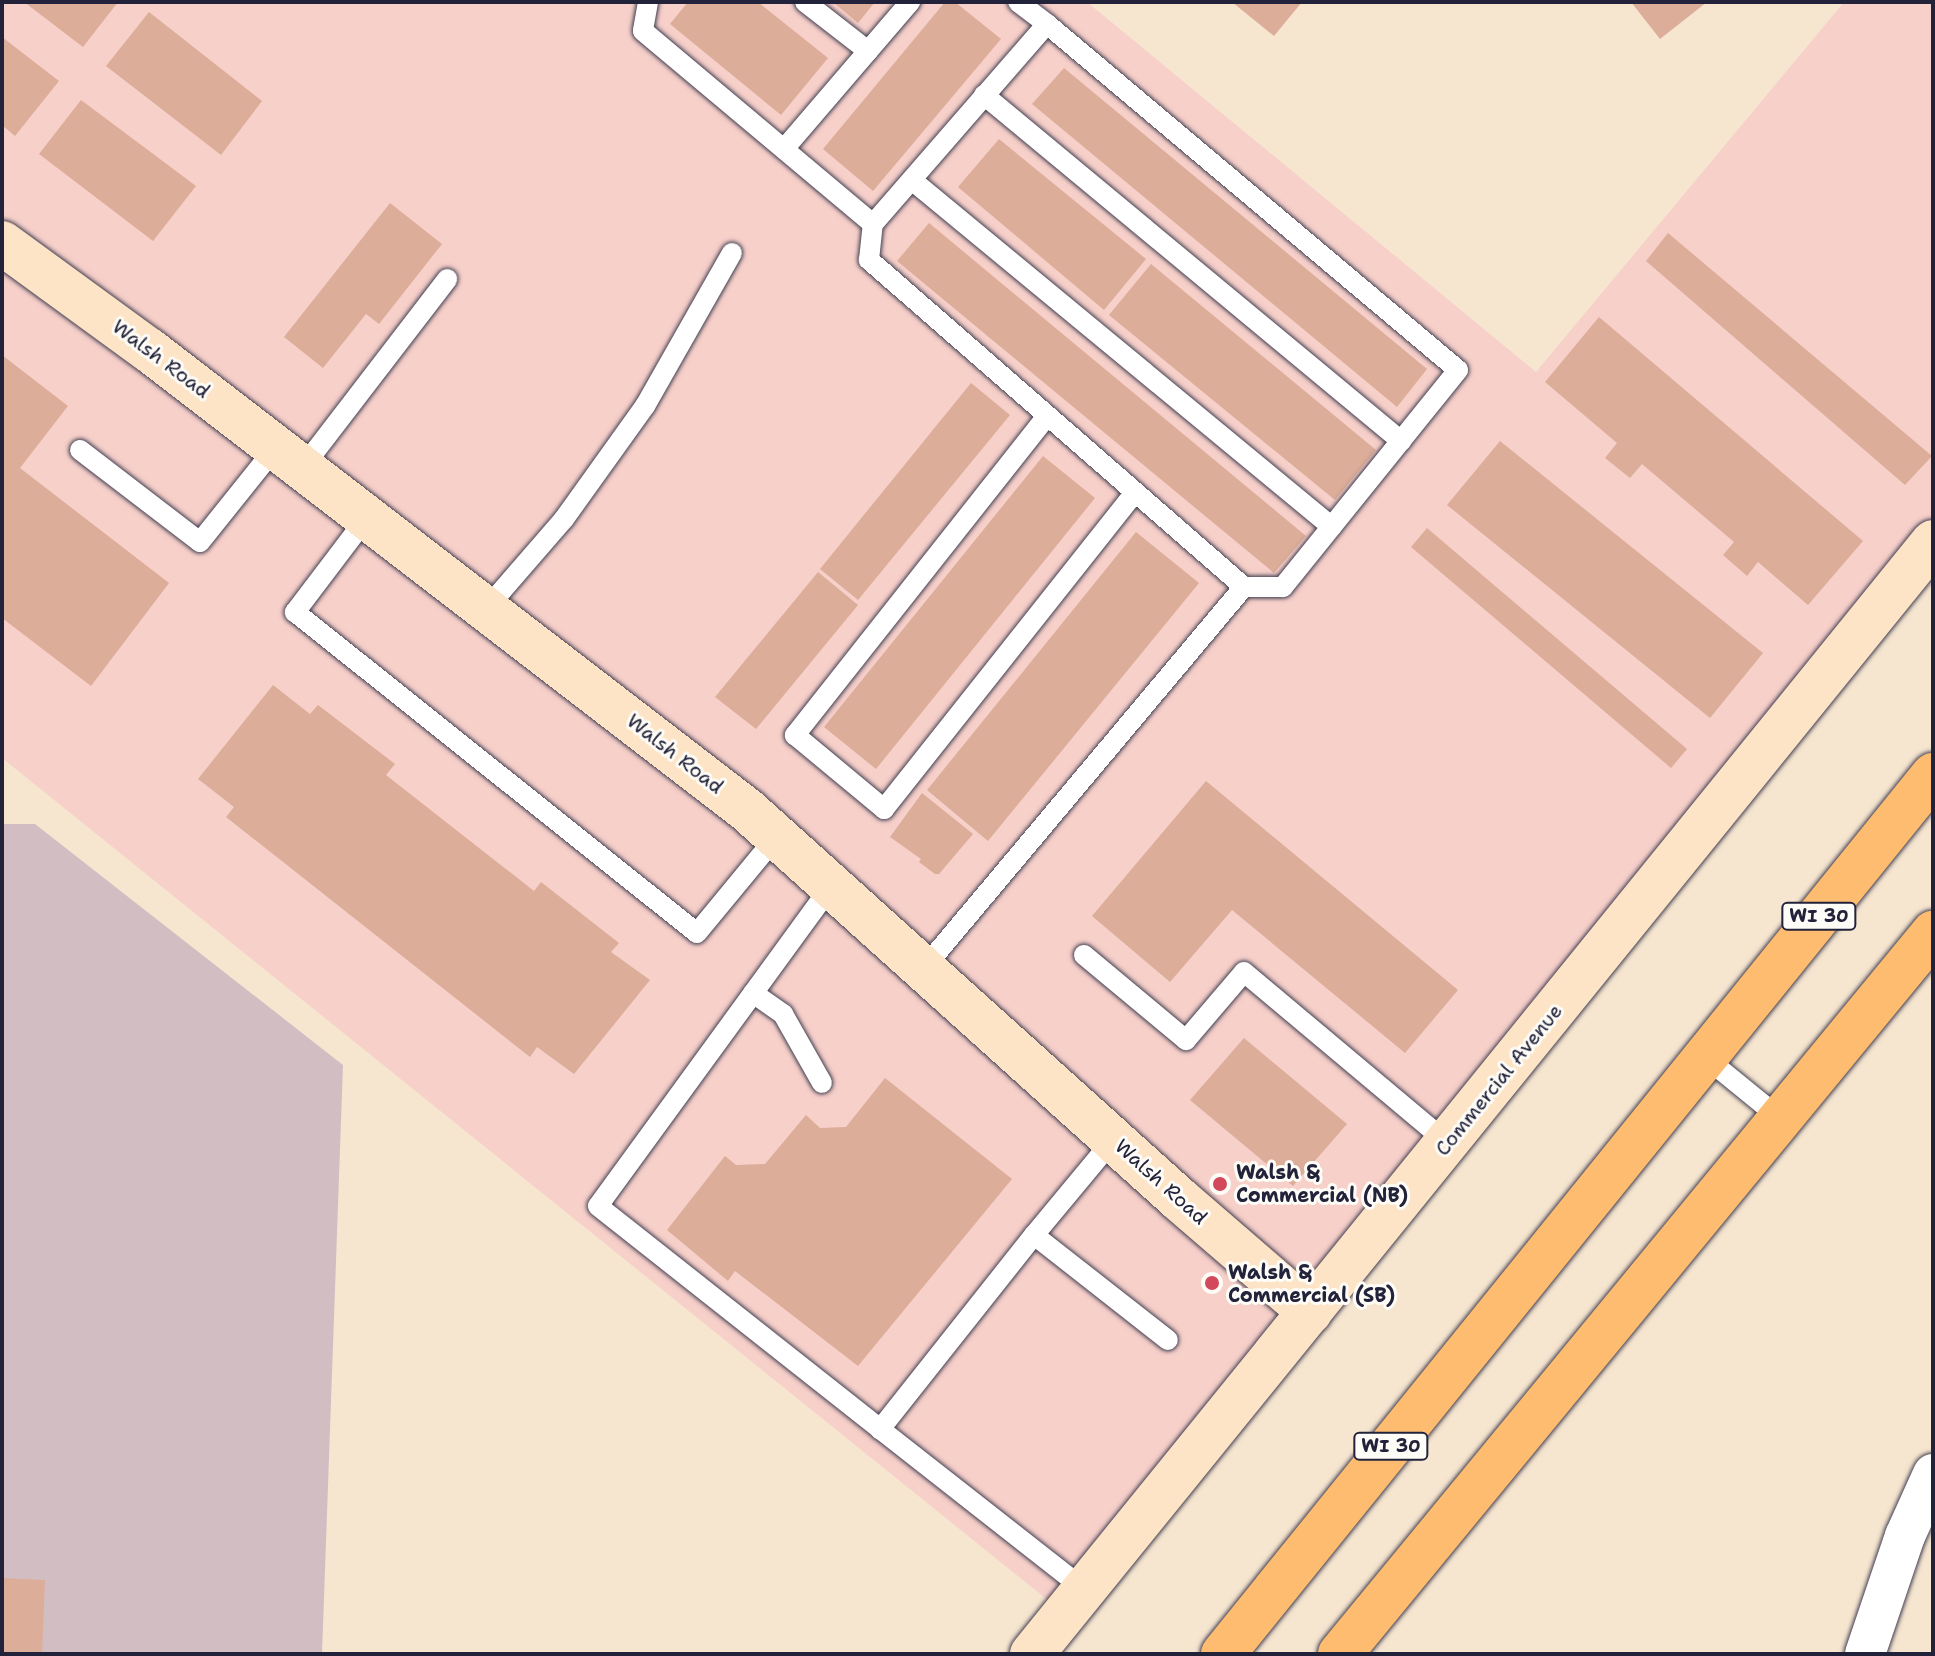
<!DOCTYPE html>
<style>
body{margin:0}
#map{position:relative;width:1935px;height:1656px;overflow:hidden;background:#f6e6d0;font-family:"Shantell Sans",sans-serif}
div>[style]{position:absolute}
.built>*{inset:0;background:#f7d0ca}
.industrial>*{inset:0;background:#d2bec2}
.building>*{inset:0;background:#dcad99}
.roads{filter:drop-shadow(0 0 2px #423f51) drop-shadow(0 0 2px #423f51)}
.lane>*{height:20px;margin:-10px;padding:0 10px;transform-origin:10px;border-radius:10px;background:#fff}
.street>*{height:40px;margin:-20px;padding:0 20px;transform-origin:20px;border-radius:20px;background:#fff}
.secondary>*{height:44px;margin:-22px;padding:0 22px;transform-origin:22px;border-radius:22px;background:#fee4c6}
.highway>*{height:44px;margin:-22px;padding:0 22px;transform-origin:22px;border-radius:22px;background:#fdbc70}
.dots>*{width:22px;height:22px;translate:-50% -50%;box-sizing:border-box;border:4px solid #fdfcf7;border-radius:50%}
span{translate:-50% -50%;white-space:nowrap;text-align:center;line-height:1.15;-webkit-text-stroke:6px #fdfcf7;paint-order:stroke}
.shield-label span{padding:2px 6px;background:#fdfcf7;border:2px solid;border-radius:6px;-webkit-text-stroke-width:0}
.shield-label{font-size:18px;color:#22223b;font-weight:700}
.street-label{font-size:20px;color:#22223b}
.poi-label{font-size:20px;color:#22223b;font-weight:700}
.left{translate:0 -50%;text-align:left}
.frame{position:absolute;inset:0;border:4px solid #22223b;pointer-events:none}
</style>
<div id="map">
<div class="built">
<i style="clip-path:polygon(2px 2px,1087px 2px,1536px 372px,1844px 2px,1933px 2px,1933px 542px,1065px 1614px,2px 758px)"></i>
</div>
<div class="industrial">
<i style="clip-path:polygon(2px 824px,35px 824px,343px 1065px,322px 1654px,2px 1654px)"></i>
</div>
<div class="building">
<i style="clip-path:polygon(24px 2px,118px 2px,83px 47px)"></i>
<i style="clip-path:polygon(688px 2px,758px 2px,828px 58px,781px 115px,670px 24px)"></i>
<i style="clip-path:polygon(833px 2px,875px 2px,858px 23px)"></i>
<i style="clip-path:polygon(945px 2px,955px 2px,1001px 39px,873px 191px,823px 149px)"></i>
<i style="clip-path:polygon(1232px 2px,1302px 2px,1274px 36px)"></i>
<i style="clip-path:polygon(1631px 2px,1707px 2px,1660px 39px)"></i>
<i style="clip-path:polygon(149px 12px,262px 101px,221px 155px,106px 66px)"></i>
<i style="clip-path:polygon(2px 37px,59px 81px,15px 136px,2px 125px)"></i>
<i style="clip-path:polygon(1064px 68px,1427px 369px,1397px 407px,1032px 104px)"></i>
<i style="clip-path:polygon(81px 100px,196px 186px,153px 241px,39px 154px)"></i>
<i style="clip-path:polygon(999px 139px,1146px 259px,1104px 310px,958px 187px)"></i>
<i style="clip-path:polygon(390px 203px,442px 244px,379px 324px,366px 314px,323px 368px,284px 337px)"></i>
<i style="clip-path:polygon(929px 223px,1306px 536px,1274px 573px,897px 261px)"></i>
<i style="clip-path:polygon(1668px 233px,1932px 456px,1905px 485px,1646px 261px)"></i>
<i style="clip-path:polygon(1151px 264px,1376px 450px,1335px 500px,1109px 315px)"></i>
<i style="clip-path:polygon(1599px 317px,1863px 541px,1808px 605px,1758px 562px,1747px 576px,1723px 555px,1734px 542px,1642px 464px,1630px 478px,1605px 458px,1617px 443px,1545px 382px)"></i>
<i style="clip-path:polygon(2px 355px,68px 406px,20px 468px,169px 583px,91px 686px,2px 618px)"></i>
<i style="clip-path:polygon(971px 383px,1010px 415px,858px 600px,820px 569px)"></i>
<i style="clip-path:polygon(1500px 441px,1763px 653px,1710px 718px,1447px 505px)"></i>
<i style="clip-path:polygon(1043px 456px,1095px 498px,876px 769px,824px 727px)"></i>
<i style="clip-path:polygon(1427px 528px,1687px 749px,1671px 768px,1411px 547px)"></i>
<i style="clip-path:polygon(1136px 532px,1199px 583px,988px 841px,927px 790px)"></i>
<i style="clip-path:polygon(818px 572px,858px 605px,756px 729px,715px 697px)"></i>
<i style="clip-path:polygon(273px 685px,310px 714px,318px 705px,395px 764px,386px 775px,534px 891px,541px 882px,619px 943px,611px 952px,650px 980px,574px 1074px,537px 1047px,530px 1057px,226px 817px,234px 807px,198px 779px)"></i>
<i style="clip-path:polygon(1206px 781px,1458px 990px,1405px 1053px,1232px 910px,1170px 982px,1092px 916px)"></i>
<i style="clip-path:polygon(922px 793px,973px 834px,939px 874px,935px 874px,919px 862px,921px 859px,890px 837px)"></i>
<i style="clip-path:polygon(1244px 1038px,1347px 1124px,1293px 1186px,1190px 1100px)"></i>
<i style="clip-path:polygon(885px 1078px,1012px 1179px,858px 1366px,735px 1271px,728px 1281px,667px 1230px,725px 1156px,736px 1165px,765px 1164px,806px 1115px,820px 1128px,846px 1127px)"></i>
<i style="clip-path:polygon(2px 1578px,45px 1580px,42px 1654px,2px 1654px)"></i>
</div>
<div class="roads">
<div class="lane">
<i style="left:648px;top:2px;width:29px;rotate:100deg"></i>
<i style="left:643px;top:31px;width:300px;rotate:40deg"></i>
<i style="left:805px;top:2px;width:80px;rotate:37.9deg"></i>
<i style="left:1018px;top:2px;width:36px;rotate:37deg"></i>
<i style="left:984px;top:95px;width:542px;rotate:39.68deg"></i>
<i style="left:784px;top:149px;width:194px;rotate:-49.4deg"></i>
<i style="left:913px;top:181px;width:543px;rotate:39.55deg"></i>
<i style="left:1047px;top:416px;width:407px;rotate:128.3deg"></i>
<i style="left:795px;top:735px;width:116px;rotate:39.7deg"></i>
<i style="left:884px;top:809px;width:404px;rotate:-51.6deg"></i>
<i style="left:80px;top:450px;width:151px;rotate:37.5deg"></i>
<i style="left:200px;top:542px;width:122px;rotate:-51.3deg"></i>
<i style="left:303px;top:467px;width:237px;rotate:-52.5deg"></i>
<i style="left:368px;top:516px;width:121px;rotate:127.2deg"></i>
<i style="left:295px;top:612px;width:514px;rotate:38.61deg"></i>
<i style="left:697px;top:933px;width:126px;rotate:-50.5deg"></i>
<i style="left:486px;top:609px;width:119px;rotate:-49.1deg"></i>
<i style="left:564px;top:519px;width:139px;rotate:-54.4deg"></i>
<i style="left:645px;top:406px;width:176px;rotate:-60.4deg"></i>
<i style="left:832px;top:885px;width:397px;rotate:126.1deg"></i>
<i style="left:598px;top:1206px;width:360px;rotate:38.3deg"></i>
<i style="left:1084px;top:955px;width:133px;rotate:39.8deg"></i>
<i style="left:1186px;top:1040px;width:89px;rotate:-49.5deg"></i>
<i style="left:1244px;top:972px;width:266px;rotate:40deg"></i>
<i style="left:924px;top:968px;width:498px;rotate:-50deg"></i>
<i style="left:1244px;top:587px;width:498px;rotate:-138.9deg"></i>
<i style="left:869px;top:260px;width:36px;rotate:-84deg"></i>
<i style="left:873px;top:224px;width:265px;rotate:-49deg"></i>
<i style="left:1047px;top:24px;width:537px;rotate:40.09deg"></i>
<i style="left:1458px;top:370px;width:279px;rotate:128.9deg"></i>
<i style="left:1283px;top:587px;width:39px;rotate:180deg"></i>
<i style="left:753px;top:993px;width:37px;rotate:35deg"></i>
<i style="left:783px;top:1014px;width:79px;rotate:60.5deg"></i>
<i style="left:1705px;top:1057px;width:98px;rotate:39.2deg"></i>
<i style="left:1113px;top:1140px;width:124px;rotate:129.7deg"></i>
<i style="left:1034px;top:1235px;width:170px;rotate:38.1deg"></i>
<i style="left:1034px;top:1235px;width:248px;rotate:128.4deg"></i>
<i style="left:880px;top:1429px;width:261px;rotate:38.1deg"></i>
</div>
<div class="street">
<i style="left:1865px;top:1654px;width:125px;rotate:-71.3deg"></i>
<i style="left:1905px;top:1536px;width:68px;rotate:-65.7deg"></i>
</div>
<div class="secondary">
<i style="left:2px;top:243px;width:182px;rotate:36.1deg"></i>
<i style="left:149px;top:350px;width:754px;rotate:37.57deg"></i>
<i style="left:747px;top:810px;width:581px;rotate:42deg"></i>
<i style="left:1179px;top:1199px;width:173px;rotate:40.8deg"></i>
<i style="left:1032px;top:1654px;width:1431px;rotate:-50.98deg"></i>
</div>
<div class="highway">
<i style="left:1223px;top:1654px;width:1130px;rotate:-51.07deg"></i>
<i style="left:1340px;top:1654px;width:934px;rotate:-50.56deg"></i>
</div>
</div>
<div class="dots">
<i style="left:1220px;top:1184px;background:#d1495b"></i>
<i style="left:1212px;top:1283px;background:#d1495b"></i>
</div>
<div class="shield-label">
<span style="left:1819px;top:916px">WI 30</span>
<span style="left:1391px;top:1446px">WI 30</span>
</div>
<div class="street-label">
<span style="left:161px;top:359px;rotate:37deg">Walsh Road</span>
<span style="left:675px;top:754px;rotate:38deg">Walsh Road</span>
<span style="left:1499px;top:1080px;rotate:-51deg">Commercial Avenue</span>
<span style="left:1161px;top:1182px;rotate:42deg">Walsh Road</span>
</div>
<div class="poi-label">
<span class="left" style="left:1236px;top:1184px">Walsh &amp;<br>Commercial (NB)</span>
<span class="left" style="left:1228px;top:1284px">Walsh &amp;<br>Commercial (SB)</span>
</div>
<div class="frame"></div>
</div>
